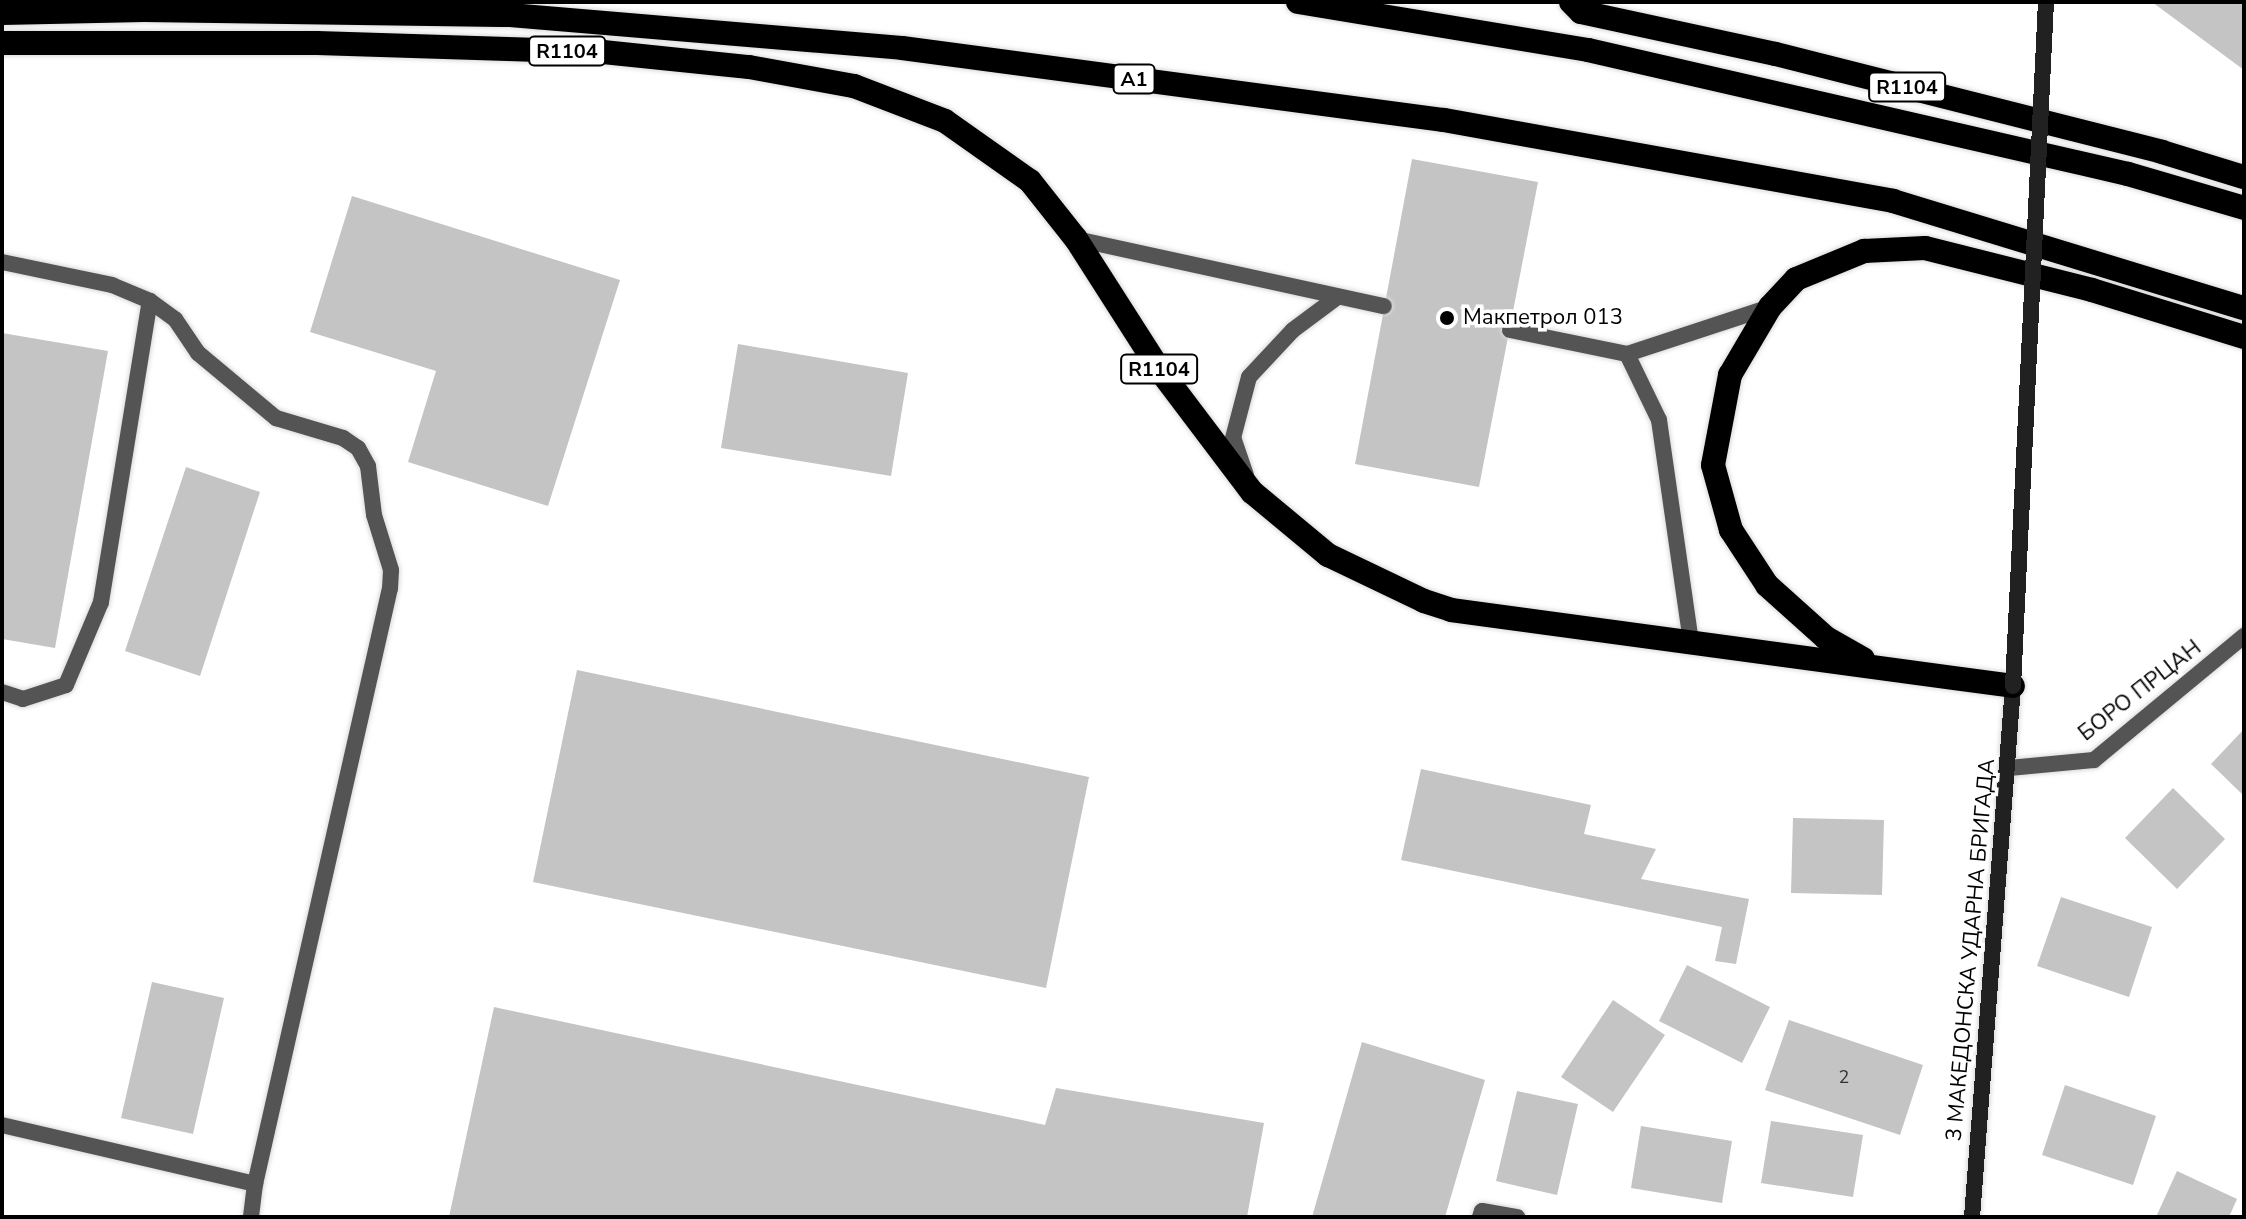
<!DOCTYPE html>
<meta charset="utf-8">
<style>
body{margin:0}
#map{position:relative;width:2246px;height:1219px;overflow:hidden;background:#fff;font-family:"Nunito Sans",sans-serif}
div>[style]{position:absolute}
.building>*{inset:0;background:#c4c4c4}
.roads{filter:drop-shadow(0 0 2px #dbdbdb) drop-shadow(0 0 2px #dbdbdb)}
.lane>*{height:16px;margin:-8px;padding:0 8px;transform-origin:8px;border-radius:8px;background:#545454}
.street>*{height:16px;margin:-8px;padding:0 8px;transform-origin:8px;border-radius:8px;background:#545454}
.secondary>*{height:16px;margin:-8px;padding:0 8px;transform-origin:8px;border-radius:8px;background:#212121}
.highway>*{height:24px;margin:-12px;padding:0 12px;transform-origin:12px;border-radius:12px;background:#000}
.secondary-bridge>*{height:16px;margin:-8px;padding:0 8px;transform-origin:8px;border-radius:8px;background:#212121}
.dots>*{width:22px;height:22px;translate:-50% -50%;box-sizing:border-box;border:4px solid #fff;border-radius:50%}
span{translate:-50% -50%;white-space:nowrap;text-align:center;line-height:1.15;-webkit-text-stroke:7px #fff;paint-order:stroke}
.number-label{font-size:18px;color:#313131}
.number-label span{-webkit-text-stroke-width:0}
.shield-label span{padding:2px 6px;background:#fff;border:2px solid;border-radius:6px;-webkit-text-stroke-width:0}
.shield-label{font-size:20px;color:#000;font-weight:700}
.poi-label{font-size:22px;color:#000}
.left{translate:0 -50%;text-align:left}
.street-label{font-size:22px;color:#000}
.frame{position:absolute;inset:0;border:4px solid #000;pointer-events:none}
</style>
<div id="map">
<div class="building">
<i style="clip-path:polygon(2152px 2px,2244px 2px,2244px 70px)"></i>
<i style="clip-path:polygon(1412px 159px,1538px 182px,1479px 487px,1355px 464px)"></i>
<i style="clip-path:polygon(352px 196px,620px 280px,548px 506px,408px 462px,436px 371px,310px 332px)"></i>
<i style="clip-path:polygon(2px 333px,108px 351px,55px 648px,2px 639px)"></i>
<i style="clip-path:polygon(738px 344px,908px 373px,891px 476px,721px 448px)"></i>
<i style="clip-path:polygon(186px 467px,260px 492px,200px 676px,125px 651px)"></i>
<i style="clip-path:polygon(577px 670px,1089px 777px,1046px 988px,533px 882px)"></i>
<i style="clip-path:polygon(2244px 729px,2244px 796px,2211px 764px)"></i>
<i style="clip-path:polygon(1421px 769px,1591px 805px,1584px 834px,1656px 849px,1641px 879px,1749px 899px,1736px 964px,1715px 961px,1722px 927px,1401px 860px)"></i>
<i style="clip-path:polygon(2173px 788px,2225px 839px,2177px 889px,2125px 838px)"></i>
<i style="clip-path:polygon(1793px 818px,1884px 820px,1882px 895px,1791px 893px)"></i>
<i style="clip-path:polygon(2061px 897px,2152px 927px,2129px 997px,2037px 966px)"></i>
<i style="clip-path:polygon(1687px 965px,1770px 1007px,1742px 1063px,1659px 1021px)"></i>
<i style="clip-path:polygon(152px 982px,224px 998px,193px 1134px,121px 1118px)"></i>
<i style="clip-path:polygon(1613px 1000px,1665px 1035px,1613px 1112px,1561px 1077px)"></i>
<i style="clip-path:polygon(494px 1007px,1045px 1125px,1056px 1088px,1264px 1123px,1247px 1217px,449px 1217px)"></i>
<i style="clip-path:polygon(1789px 1020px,1923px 1065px,1900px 1135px,1765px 1090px)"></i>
<i style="clip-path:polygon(1362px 1042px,1485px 1080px,1445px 1217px,1312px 1217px)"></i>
<i style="clip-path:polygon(2065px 1085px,2156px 1116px,2133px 1185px,2042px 1155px)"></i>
<i style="clip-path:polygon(1517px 1091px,1578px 1104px,1557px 1195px,1496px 1181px)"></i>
<i style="clip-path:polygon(1771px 1121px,1863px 1135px,1853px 1197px,1761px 1183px)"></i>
<i style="clip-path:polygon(1641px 1126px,1732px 1141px,1722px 1203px,1631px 1188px)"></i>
<i style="clip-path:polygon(2177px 1171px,2237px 1199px,2229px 1217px,2156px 1217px)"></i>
</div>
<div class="roads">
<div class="lane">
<i style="left:1076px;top:239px;width:315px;rotate:12.3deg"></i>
<i style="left:1510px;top:330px;width:119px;rotate:11.6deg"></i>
<i style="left:1627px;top:354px;width:151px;rotate:-18.2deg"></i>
<i style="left:1627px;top:354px;width:73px;rotate:64.1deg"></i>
<i style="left:1659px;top:420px;width:225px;rotate:81.8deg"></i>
<i style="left:1246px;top:475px;width:39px;rotate:-109deg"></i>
<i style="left:1233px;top:438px;width:63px;rotate:-75.3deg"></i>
<i style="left:1249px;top:377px;width:64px;rotate:-46.9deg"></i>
<i style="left:1293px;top:330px;width:54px;rotate:-36.7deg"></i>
<i style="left:2px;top:692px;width:22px;rotate:18deg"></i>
<i style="left:23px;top:699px;width:45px;rotate:-18deg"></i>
<i style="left:66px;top:685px;width:90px;rotate:-67.1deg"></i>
<i style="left:101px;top:602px;width:305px;rotate:-80.8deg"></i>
</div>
<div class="street">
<i style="left:2px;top:262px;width:112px;rotate:11.8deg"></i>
<i style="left:112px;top:285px;width:41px;rotate:22.8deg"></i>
<i style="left:150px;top:301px;width:31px;rotate:36deg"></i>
<i style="left:175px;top:319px;width:41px;rotate:55.9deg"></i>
<i style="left:198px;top:353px;width:102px;rotate:39.8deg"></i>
<i style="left:276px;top:418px;width:70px;rotate:16.6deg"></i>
<i style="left:343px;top:438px;width:18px;rotate:34deg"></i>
<i style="left:358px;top:448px;width:21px;rotate:61deg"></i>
<i style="left:368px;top:466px;width:49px;rotate:83deg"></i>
<i style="left:374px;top:515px;width:58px;rotate:72.8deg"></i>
<i style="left:391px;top:570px;width:18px;rotate:93deg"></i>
<i style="left:390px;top:588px;width:611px;rotate:102.76deg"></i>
<i style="left:255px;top:1184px;width:33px;rotate:97deg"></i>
<i style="left:2009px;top:768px;width:85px;rotate:-5.4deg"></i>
<i style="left:2094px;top:760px;width:195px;rotate:-39.6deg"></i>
<i style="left:2px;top:1125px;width:260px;rotate:13.1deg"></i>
<i style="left:1480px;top:1217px;width:6px;rotate:-72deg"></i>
<i style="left:1482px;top:1211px;width:36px;rotate:10deg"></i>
</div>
<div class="secondary">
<i style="left:1972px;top:1217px;width:533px;rotate:-85.58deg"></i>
</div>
<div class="highway">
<i style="left:1298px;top:2px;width:294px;rotate:9.4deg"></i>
<i style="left:1588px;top:50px;width:554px;rotate:12.93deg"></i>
<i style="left:2128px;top:174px;width:121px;rotate:16.3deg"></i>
<i style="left:1571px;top:2px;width:14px;rotate:45deg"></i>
<i style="left:1581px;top:12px;width:199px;rotate:12.2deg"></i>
<i style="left:1776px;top:54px;width:398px;rotate:14.2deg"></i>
<i style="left:2162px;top:152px;width:86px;rotate:17deg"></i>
<i style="left:2px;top:13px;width:142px;rotate:-1.2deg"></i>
<i style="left:144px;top:10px;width:366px;rotate:0.8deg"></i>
<i style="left:510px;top:15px;width:393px;rotate:4.8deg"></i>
<i style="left:902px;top:48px;width:547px;rotate:7.57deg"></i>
<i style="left:1444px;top:120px;width:456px;rotate:10.2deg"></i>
<i style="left:1893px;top:201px;width:367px;rotate:17deg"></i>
<i style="left:2px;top:43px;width:315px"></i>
<i style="left:317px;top:43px;width:286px;rotate:1.8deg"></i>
<i style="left:603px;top:52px;width:147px;rotate:5.9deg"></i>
<i style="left:749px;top:67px;width:107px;rotate:10.3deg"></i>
<i style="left:854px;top:86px;width:97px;rotate:21deg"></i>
<i style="left:945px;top:121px;width:104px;rotate:35.2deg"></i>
<i style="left:1030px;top:181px;width:74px;rotate:51.6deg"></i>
<i style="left:1076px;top:239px;width:154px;rotate:57.4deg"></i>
<i style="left:1159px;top:369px;width:154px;rotate:52.9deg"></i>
<i style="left:1252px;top:492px;width:99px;rotate:39.7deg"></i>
<i style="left:1328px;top:555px;width:106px;rotate:25.6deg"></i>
<i style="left:1424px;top:601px;width:28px;rotate:18deg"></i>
<i style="left:1451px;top:610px;width:567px;rotate:7.7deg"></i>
<i style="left:1863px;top:659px;width:43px;rotate:-150.4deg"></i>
<i style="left:1826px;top:638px;width:79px;rotate:-138.1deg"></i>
<i style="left:1767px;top:585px;width:66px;rotate:-123.2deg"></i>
<i style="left:1731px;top:530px;width:67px;rotate:-105.5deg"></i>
<i style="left:1713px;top:465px;width:92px;rotate:-79.3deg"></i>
<i style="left:1730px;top:375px;width:79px;rotate:-59.5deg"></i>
<i style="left:1770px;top:307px;width:38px;rotate:-47deg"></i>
<i style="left:1796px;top:279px;width:74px;rotate:-22.4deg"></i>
<i style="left:1864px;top:251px;width:61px;rotate:-2.8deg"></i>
<i style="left:1925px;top:248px;width:172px;rotate:14.1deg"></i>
<i style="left:2092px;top:290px;width:159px;rotate:17.2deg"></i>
</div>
</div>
<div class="secondary-bridge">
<i style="left:2013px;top:686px;width:685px;rotate:-87.24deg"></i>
</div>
<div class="dots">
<i style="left:1447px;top:318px;background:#000"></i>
</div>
<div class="number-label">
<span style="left:1844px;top:1077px">2</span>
</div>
<div class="shield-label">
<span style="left:567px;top:51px">R1104</span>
<span style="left:1134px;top:79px">A1</span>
<span style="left:1907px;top:87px">R1104</span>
<span style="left:1159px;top:369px">R1104</span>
</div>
<div class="poi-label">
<span class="left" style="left:1463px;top:318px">Макпетрол 013</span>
</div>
<div class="street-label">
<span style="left:2140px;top:691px;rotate:-38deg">БОРО ПРЦАН</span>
<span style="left:1971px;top:950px;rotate:-85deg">3 МАКЕДОНСКА УДАРНА БРИГАДА</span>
</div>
<div class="frame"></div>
</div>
